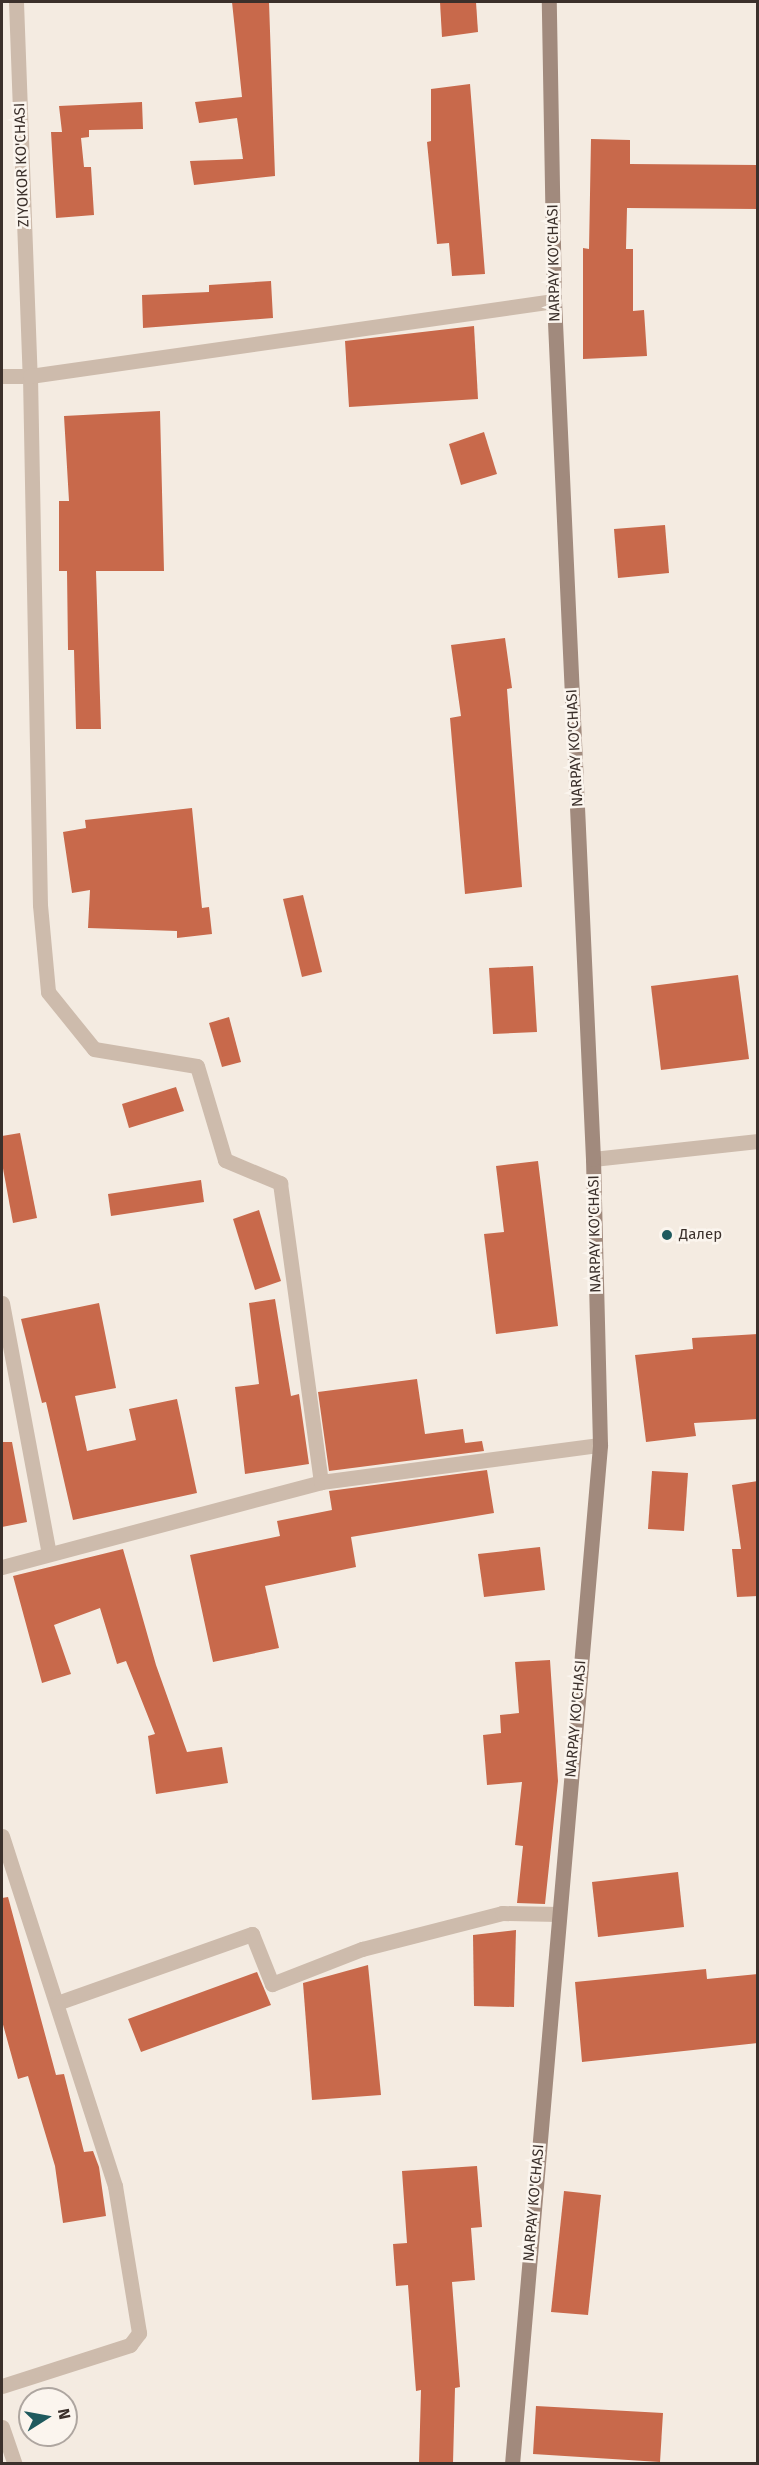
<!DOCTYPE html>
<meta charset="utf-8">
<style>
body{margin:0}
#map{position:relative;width:759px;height:2465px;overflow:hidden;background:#f4ebe1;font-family:"Fira Sans",sans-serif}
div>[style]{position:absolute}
.building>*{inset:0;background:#c8694b}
.minor>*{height:15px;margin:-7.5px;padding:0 7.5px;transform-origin:7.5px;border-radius:7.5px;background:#cdbbac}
.secondary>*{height:15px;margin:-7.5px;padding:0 7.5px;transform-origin:7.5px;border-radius:7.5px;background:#a18a7d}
.dots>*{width:16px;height:16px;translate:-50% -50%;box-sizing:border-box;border:3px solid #fbf5ee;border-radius:50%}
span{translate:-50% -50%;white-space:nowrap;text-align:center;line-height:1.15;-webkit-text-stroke:5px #fbf5ee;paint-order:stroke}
.street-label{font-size:15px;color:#3b302b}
.poi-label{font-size:15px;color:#3b302b}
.left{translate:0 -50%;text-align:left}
.frame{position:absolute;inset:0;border:3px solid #3b302b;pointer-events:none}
.north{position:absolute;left:18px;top:2387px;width:60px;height:60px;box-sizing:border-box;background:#fbf5ee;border:2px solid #aea6a0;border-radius:50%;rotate:79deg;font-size:16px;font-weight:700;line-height:24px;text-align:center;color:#3b302b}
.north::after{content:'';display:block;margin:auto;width:21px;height:27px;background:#1f5a5e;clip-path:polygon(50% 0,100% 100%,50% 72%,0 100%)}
</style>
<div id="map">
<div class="building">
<i style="clip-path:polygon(232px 2px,269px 2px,275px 176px,194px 185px,190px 161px,243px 159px,237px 118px,199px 123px,195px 102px,242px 97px)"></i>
<i style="clip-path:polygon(440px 2px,476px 2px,478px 32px,442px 37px)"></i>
<i style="clip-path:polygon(470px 84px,485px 274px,452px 276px,449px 243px,437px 244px,427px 142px,431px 141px,431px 89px)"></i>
<i style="clip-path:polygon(142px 102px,143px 129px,89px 130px,89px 137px,81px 138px,84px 167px,91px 167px,94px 215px,56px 218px,51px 132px,62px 132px,59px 106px)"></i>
<i style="clip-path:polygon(591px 139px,630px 140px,630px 164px,758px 165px,758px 209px,627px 208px,626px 249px,633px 249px,633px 311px,644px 310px,647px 356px,583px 359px,583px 248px,589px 249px)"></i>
<i style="clip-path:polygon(271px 281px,273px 318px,143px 328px,142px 295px,209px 292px,209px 285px)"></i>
<i style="clip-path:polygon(474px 326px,478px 399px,349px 407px,345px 341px)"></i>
<i style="clip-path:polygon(160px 411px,164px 571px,96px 571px,101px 729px,76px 729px,74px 650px,68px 650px,67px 571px,59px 571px,59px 501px,69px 501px,64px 416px)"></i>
<i style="clip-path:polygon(484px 432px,497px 474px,461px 485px,449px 444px)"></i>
<i style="clip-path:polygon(665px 525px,669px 573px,618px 578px,614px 529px)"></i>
<i style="clip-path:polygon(505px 638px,512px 688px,507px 689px,522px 887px,465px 894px,450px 718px,461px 716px,451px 645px)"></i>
<i style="clip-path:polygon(192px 808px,202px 908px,209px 907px,212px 934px,177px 938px,177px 931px,88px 928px,90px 890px,72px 893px,63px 832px,86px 828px,85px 820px)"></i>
<i style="clip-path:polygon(303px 895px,322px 972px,302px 977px,283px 899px)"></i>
<i style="clip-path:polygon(533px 966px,537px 1032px,493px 1034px,489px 968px)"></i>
<i style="clip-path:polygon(738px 975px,749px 1059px,661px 1070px,651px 986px)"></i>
<i style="clip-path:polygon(229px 1017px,241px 1062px,222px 1067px,209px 1023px)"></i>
<i style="clip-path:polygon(176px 1087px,184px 1111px,129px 1128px,122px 1104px)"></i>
<i style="clip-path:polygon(20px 1133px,37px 1218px,13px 1223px,2px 1163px,2px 1136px)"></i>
<i style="clip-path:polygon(538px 1161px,558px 1326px,496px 1334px,484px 1234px,504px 1232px,496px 1166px)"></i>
<i style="clip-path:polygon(201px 1180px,204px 1202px,111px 1216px,108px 1194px)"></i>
<i style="clip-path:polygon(259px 1210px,281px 1281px,255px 1290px,233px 1219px)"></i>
<i style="clip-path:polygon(275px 1299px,291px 1396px,299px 1394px,309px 1464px,245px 1474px,235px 1387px,259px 1384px,249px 1303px)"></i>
<i style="clip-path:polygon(99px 1303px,116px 1388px,75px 1396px,87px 1451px,136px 1440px,129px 1409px,177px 1399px,197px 1493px,73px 1520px,46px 1402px,42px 1403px,21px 1319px)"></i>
<i style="clip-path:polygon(758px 1334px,758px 1419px,694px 1423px,696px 1436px,646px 1442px,635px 1355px,693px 1349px,692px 1338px)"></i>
<i style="clip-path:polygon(417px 1379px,425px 1434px,463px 1429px,465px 1443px,482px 1441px,484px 1451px,329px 1471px,318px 1392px)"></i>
<i style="clip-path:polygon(2px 1442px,12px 1442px,27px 1522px,2px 1527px)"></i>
<i style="clip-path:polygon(487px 1470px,494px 1513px,351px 1537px,356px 1567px,265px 1586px,279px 1648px,213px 1662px,190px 1555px,280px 1536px,277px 1521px,332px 1510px,329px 1491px)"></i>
<i style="clip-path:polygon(652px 1471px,688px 1473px,684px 1531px,648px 1529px)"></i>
<i style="clip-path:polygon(758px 1481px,758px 1596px,737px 1597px,732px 1549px,741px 1549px,732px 1485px)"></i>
<i style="clip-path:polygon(540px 1547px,545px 1590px,484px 1597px,478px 1554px)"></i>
<i style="clip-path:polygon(123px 1549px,156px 1665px,187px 1752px,222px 1747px,228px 1783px,156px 1794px,148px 1736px,155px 1734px,126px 1661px,117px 1664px,100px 1608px,54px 1625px,71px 1674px,42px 1683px,13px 1576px)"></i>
<i style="clip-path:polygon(550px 1660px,558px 1781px,545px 1904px,517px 1903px,523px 1846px,515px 1845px,522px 1782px,487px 1785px,483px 1735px,501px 1733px,500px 1715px,519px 1713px,515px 1662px)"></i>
<i style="clip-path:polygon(678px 1872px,684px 1927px,598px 1937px,592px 1882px)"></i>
<i style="clip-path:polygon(8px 1897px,56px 2075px,64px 2074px,84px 2152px,93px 2151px,99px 2167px,106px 2216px,63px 2223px,55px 2166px,28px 2076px,18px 2079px,2px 2021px,2px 1898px)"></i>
<i style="clip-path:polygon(516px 1930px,514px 2007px,474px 2006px,473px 1935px)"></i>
<i style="clip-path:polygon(368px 1965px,381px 2095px,312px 2100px,303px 1983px)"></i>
<i style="clip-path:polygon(706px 1969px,707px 1979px,758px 1974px,758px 2043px,582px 2062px,575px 1982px)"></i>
<i style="clip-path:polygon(257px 1972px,271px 2005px,141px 2052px,128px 2019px)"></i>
<i style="clip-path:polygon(477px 2166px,482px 2227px,471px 2228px,475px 2280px,452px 2282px,460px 2387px,455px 2388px,453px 2463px,419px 2463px,421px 2390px,416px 2391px,408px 2285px,396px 2286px,393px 2244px,407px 2243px,402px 2171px)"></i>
<i style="clip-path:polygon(564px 2191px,601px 2195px,588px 2315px,551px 2312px)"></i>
<i style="clip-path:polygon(536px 2406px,663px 2413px,660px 2462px,533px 2454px)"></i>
</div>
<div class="minor">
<i style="left:16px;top:2px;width:374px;rotate:87.9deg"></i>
<i style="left:30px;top:376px;width:529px;rotate:88.92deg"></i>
<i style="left:40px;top:905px;width:87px;rotate:84.7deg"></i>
<i style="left:48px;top:992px;width:73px;rotate:51.1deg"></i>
<i style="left:94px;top:1049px;width:104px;rotate:9.4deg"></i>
<i style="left:197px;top:1066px;width:98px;rotate:73.4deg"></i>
<i style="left:225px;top:1160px;width:60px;rotate:22.7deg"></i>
<i style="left:280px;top:1183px;width:302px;rotate:82.2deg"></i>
<i style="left:2px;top:376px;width:28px"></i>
<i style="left:30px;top:376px;width:529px;rotate:-8.15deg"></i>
<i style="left:593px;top:1159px;width:166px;rotate:-6.2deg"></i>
<i style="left:2px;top:1303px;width:255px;rotate:79.4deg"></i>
<i style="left:2px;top:1567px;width:330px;rotate:-14.9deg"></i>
<i style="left:321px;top:1482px;width:281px;rotate:-7.6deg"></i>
<i style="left:2px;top:1836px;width:368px;rotate:72.1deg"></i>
<i style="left:115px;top:2186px;width:149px;rotate:80.7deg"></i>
<i style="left:139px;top:2333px;width:15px;rotate:127deg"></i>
<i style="left:130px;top:2345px;width:134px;rotate:162.2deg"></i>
<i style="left:57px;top:2003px;width:207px;rotate:-19.5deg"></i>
<i style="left:252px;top:1934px;width:54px;rotate:68.2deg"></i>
<i style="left:272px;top:1984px;width:97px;rotate:-21.3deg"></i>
<i style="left:362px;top:1949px;width:145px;rotate:-14.4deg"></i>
<i style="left:502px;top:1913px;width:57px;rotate:1deg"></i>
<i style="left:2px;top:2427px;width:39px;rotate:71deg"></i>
</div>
<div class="secondary">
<i style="left:512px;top:2464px;width:1023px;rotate:-85.06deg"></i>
<i style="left:600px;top:1445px;width:286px;rotate:-91.4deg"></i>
<i style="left:593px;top:1159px;width:859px;rotate:-92.6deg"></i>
<i style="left:554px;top:301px;width:299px;rotate:-91deg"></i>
</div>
<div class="dots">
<i style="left:667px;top:1235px;background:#1f5a5e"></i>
</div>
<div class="street-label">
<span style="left:22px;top:165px;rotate:-92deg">ZIYOKOR KO'CHASI</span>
<span style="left:554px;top:263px;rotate:-91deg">NARPAY KO'CHASI</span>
<span style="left:575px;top:748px;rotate:-93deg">NARPAY KO'CHASI</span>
<span style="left:595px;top:1234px;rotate:-91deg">NARPAY KO'CHASI</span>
<span style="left:576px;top:1719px;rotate:-85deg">NARPAY KO'CHASI</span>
<span style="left:534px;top:2203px;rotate:-85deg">NARPAY KO'CHASI</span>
</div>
<div class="poi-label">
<span class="left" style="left:679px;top:1235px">Далер</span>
</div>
<div class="frame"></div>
<div class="north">N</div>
</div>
